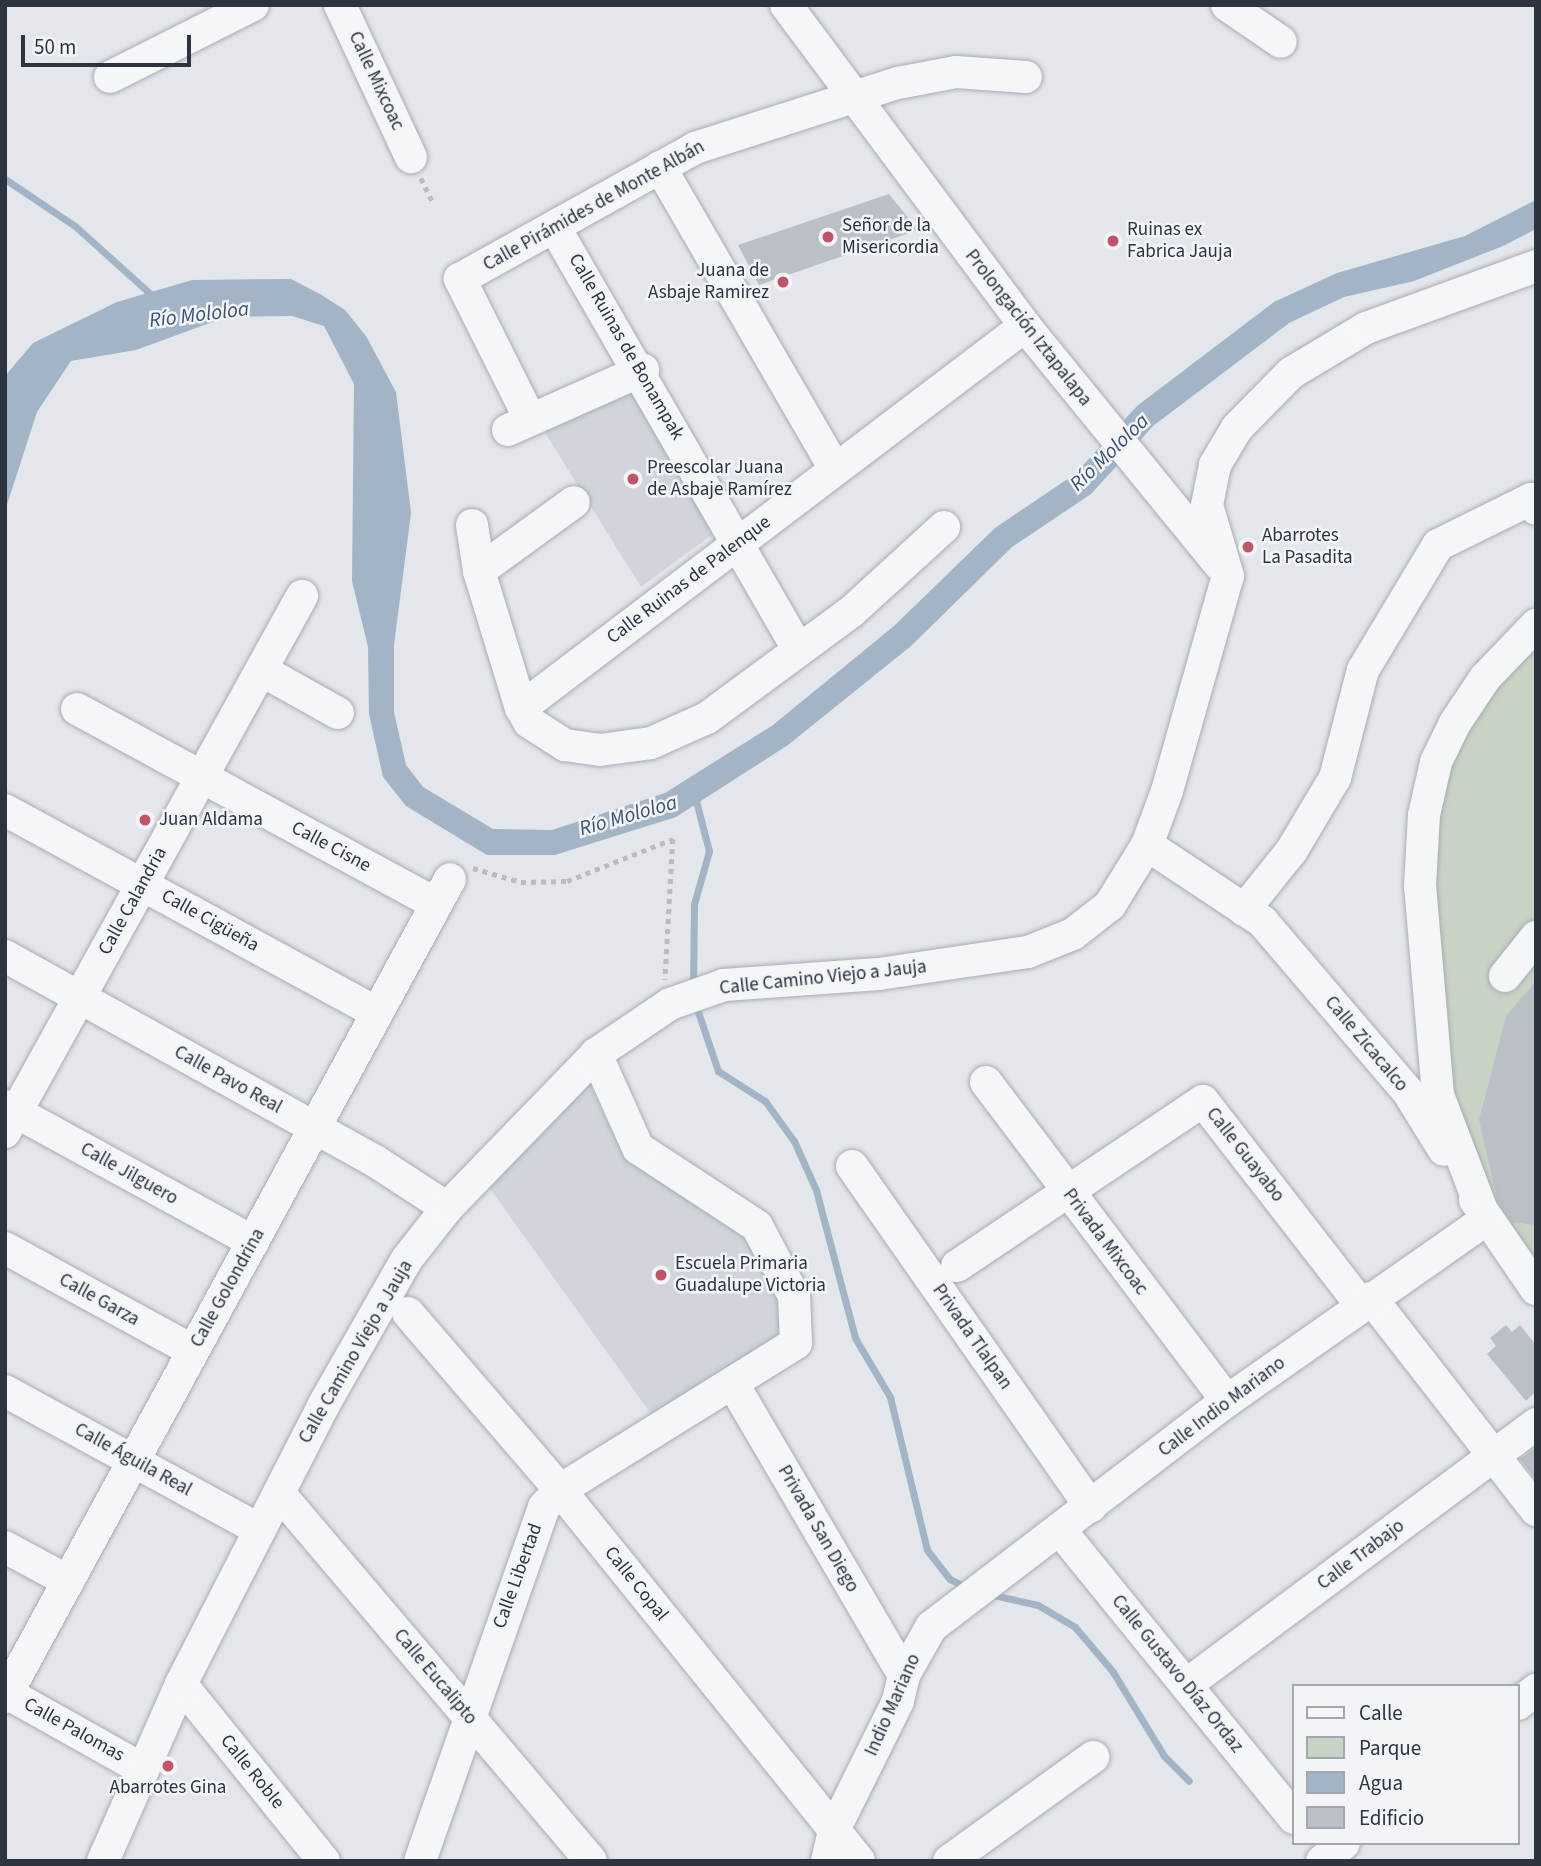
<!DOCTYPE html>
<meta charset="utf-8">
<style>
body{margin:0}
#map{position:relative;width:1541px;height:1866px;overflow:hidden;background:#e3e6ea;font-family:"Source Sans 3",sans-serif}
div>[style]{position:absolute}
.built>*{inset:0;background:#d1d5db}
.green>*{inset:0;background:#c9d3c5}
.water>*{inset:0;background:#a2b4c6}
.stream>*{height:7px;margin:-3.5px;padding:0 3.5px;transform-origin:3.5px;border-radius:3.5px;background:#a2b4c6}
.building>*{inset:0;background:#bbbfc6}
.path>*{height:4.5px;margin-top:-2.25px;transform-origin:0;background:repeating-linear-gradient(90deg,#b9bcc1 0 5px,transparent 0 10px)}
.roads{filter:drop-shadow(0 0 2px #a8adb4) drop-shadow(0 0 2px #a8adb4)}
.minor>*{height:32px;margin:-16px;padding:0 16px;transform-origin:16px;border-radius:16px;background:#f5f6f8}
.dots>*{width:19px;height:19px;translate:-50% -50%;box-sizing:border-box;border:4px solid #f2f4f7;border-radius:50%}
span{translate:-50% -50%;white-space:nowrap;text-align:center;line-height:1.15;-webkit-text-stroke:5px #f2f4f7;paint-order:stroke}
.street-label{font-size:19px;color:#2c3440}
.poi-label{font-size:19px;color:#2c3440}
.left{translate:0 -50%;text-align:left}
.right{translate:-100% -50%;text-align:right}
.water-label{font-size:21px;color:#3b5370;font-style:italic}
.frame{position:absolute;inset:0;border:7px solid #2c3440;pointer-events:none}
.legend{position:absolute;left:1292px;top:1684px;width:228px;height:161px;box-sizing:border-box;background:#f2f4f7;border:2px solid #a3a7ae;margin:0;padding:9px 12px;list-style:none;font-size:21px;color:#2c3440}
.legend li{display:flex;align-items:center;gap:14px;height:35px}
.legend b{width:35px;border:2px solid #a3a7ae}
.scale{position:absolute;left:21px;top:35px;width:170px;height:32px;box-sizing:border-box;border:4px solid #2c3440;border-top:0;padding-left:9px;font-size:21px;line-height:24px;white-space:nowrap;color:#2c3440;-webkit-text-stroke:5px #f2f4f7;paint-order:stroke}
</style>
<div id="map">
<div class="built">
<i style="clip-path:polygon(634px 385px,721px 528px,641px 587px,544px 431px)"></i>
<i style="clip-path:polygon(588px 1081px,622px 1152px,755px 1242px,786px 1307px,786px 1339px,656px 1421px,484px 1180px)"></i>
</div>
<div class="green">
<i style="clip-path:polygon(1536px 625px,1536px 1289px,1505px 1248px,1429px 1031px,1436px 762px)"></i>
</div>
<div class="water">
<i style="clip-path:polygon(1536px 200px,1536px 229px,1503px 246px,1414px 281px,1344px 297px,1289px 323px,1153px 426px,1091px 494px,1012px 547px,911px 646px,788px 745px,676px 817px,555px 855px,487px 855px,406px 806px,383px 777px,369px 714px,368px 647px,352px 581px,354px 384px,324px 326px,292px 316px,226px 317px,136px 350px,71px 361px,37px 412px,5px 511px,5px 376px,33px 343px,117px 302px,192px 280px,291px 279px,320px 294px,345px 310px,366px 336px,396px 392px,411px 513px,394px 645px,394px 712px,406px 765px,423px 787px,493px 829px,552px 830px,665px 793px,773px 725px,894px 626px,995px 528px,1075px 474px,1137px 406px,1274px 302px,1337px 273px,1465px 236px)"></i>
</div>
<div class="stream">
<i style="left:5px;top:179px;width:84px;rotate:33.9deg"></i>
<i style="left:75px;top:226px;width:108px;rotate:42deg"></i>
<i style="left:693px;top:988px;width:84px;rotate:-89.3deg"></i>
<i style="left:694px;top:904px;width:55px;rotate:-74.2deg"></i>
<i style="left:709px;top:851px;width:56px;rotate:-104.5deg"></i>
<i style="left:695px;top:1003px;width:72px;rotate:71.3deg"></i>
<i style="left:718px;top:1071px;width:56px;rotate:32.6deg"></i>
<i style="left:765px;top:1101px;width:49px;rotate:54.1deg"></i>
<i style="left:794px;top:1141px;width:54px;rotate:65.8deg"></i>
<i style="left:816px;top:1190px;width:153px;rotate:75.2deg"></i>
<i style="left:855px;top:1338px;width:69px;rotate:59.3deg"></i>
<i style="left:890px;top:1397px;width:157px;rotate:76.4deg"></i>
<i style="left:927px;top:1550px;width:37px;rotate:52deg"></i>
<i style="left:950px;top:1579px;width:19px;rotate:28deg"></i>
<i style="left:989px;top:1594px;width:50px;rotate:12.7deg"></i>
<i style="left:1038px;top:1605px;width:43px;rotate:30.7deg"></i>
<i style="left:1075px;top:1627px;width:59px;rotate:49.8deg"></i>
<i style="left:1113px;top:1672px;width:98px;rotate:58.7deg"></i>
<i style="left:1164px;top:1756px;width:35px;rotate:45deg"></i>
</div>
<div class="building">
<i style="clip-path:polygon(889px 194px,918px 230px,759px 285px,738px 245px)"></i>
<i style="clip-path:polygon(1536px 981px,1536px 1225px,1512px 1222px,1498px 1201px,1479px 1120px,1506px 1016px)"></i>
<i style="clip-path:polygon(1506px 1325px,1512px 1332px,1520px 1325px,1536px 1345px,1536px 1391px,1526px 1401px,1487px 1354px,1496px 1346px,1490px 1338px)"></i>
<i style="clip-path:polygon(1536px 1447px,1536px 1480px,1520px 1459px)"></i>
</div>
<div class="path">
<i style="left:421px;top:178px;width:28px;rotate:64deg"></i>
<i style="left:473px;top:868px;width:50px;rotate:16.3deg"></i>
<i style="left:521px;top:882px;width:46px;rotate:-1.2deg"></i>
<i style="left:567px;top:881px;width:114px;rotate:-21.6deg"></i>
<i style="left:673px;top:839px;width:141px;rotate:93.2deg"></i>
</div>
<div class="roads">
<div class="minor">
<i style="left:340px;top:5px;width:168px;rotate:65deg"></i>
<i style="left:786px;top:5px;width:400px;rotate:53.3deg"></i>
<i style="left:1025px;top:326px;width:307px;rotate:50.8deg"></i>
<i style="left:1227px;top:5px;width:65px;rotate:34.4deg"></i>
<i style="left:110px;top:77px;width:160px;rotate:-26.7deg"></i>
<i style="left:660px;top:167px;width:349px;rotate:59.9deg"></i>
<i style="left:555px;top:228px;width:487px;rotate:60deg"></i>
<i style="left:530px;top:419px;width:157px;rotate:-116.6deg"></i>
<i style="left:460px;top:279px;width:269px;rotate:-29.1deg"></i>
<i style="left:695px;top:148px;width:213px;rotate:-17.8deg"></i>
<i style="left:898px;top:83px;width:59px;rotate:-10.7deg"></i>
<i style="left:956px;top:72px;width:70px;rotate:4.1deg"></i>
<i style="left:508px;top:430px;width:148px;rotate:-24deg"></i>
<i style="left:472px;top:525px;width:47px;rotate:81.3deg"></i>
<i style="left:479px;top:571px;width:143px;rotate:73deg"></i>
<i style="left:521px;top:708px;width:16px;rotate:60deg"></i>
<i style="left:529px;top:722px;width:43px;rotate:32.6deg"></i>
<i style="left:565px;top:745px;width:35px;rotate:8deg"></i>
<i style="left:600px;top:750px;width:51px;rotate:-7.8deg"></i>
<i style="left:651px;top:743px;width:61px;rotate:-24.1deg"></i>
<i style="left:707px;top:718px;width:179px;rotate:-36.4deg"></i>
<i style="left:851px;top:612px;width:126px;rotate:-42.4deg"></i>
<i style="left:479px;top:571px;width:117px;rotate:-36deg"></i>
<i style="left:261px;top:670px;width:88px;rotate:29.2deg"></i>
<i style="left:521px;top:708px;width:632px;rotate:-37.16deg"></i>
<i style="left:77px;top:709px;width:409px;rotate:28.5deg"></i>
<i style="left:5px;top:810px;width:424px;rotate:28.6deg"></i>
<i style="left:1147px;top:845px;width:138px;rotate:33.5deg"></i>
<i style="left:1262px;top:921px;width:225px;rotate:49.5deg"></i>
<i style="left:1408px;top:1092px;width:68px;rotate:58.2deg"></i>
<i style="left:1244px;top:910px;width:77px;rotate:-51.3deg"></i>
<i style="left:1292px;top:850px;width:84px;rotate:-59.2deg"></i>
<i style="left:1335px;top:778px;width:112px;rotate:-75.5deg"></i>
<i style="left:1363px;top:670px;width:146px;rotate:-59deg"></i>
<i style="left:1438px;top:545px;width:104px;rotate:-26.3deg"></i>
<i style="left:1531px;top:499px;width:11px;rotate:63deg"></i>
<i style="left:5px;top:956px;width:423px;rotate:29deg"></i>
<i style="left:375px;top:1161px;width:86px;rotate:33.1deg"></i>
<i style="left:1505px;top:976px;width:50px;rotate:-51.5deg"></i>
<i style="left:986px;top:1082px;width:400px;rotate:52.9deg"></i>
<i style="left:5px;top:1106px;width:283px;rotate:28.7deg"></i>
<i style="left:5px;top:1132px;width:613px;rotate:-61.01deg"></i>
<i style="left:852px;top:1166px;width:416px;rotate:55deg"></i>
<i style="left:1475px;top:1200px;width:108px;rotate:55.6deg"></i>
<i style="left:1483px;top:1213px;width:126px;rotate:-110.9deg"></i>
<i style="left:1438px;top:1095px;width:210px;rotate:-94.9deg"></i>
<i style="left:1420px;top:886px;width:71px;rotate:-86.8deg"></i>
<i style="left:1424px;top:815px;width:54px;rotate:-77.2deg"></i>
<i style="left:1436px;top:762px;width:43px;rotate:-64deg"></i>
<i style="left:1455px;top:723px;width:54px;rotate:-56.3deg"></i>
<i style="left:1485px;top:678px;width:74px;rotate:-46.1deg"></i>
<i style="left:5px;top:1248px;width:214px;rotate:28.7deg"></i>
<i style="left:957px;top:1266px;width:296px;rotate:-33.9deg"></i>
<i style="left:1203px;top:1101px;width:258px;rotate:52.2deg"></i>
<i style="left:1371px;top:1298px;width:269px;rotate:52.1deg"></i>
<i style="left:408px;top:1313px;width:233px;rotate:49.3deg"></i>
<i style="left:560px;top:1490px;width:476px;rotate:51.1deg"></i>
<i style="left:733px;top:1384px;width:338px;rotate:59.6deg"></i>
<i style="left:5px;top:1391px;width:290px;rotate:28.6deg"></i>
<i style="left:279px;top:1493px;width:482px;rotate:49.7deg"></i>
<i style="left:1060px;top:1530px;width:371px;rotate:50.9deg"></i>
<i style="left:5px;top:1547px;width:72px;rotate:28.4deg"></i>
<i style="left:181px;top:1684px;width:228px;rotate:51.1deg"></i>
<i style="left:1186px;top:1685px;width:437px;rotate:-36.7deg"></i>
<i style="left:5px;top:1692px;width:157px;rotate:29.3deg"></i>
<i style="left:5px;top:1697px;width:931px;rotate:-61.45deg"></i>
<i style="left:1518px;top:1704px;width:23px;rotate:-38deg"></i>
<i style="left:103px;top:1861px;width:193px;rotate:-66.2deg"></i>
<i style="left:181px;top:1684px;width:312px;rotate:-62.9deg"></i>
<i style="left:323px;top:1406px;width:169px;rotate:-60.3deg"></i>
<i style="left:407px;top:1259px;width:65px;rotate:-51.9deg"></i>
<i style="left:447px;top:1208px;width:214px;rotate:-45.9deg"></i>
<i style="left:596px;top:1054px;width:89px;rotate:-34deg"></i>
<i style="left:670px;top:1004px;width:57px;rotate:-19.4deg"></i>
<i style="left:724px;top:985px;width:155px;rotate:-4.1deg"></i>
<i style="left:879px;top:974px;width:151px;rotate:-8.4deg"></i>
<i style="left:1028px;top:952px;width:48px;rotate:-21.8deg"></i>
<i style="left:1073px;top:934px;width:47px;rotate:-38.1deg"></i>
<i style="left:1110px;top:905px;width:70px;rotate:-58.3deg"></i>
<i style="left:1147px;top:845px;width:58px;rotate:-69.7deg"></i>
<i style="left:1167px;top:791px;width:223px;rotate:-74.2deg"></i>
<i style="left:1228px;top:576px;width:74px;rotate:-106.5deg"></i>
<i style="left:1207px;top:505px;width:41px;rotate:-78.7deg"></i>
<i style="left:1215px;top:465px;width:43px;rotate:-59.3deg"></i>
<i style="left:1237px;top:428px;width:77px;rotate:-45.5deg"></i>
<i style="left:1291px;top:373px;width:87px;rotate:-31deg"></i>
<i style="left:1366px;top:328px;width:181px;rotate:-20deg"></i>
<i style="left:420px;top:1861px;width:375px;rotate:-70.7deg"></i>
<i style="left:544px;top:1507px;width:23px;rotate:-47deg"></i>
<i style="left:560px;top:1490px;width:278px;rotate:-31.9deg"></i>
<i style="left:796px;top:1343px;width:47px;rotate:-92.4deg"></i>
<i style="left:794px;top:1296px;width:79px;rotate:-117.9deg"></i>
<i style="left:757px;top:1226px;width:142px;rotate:-146.8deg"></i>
<i style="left:638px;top:1148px;width:103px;rotate:-114.1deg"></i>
<i style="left:827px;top:1861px;width:32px;rotate:-77deg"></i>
<i style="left:834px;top:1830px;width:144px;rotate:-63.6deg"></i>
<i style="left:898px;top:1701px;width:27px;rotate:-77deg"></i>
<i style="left:904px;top:1675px;width:55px;rotate:-60.6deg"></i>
<i style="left:931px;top:1627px;width:372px;rotate:-37.4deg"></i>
<i style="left:1227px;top:1401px;width:317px;rotate:-35deg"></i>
<i style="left:949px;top:1861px;width:178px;rotate:-35.8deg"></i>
<i style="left:1322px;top:1861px;width:28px;rotate:-39deg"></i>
</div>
</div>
<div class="dots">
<i style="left:828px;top:237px;background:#c15568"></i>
<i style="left:1113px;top:241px;background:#c15568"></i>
<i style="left:783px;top:282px;background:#c15568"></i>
<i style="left:633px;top:479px;background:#c15568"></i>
<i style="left:1248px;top:547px;background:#c15568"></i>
<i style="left:145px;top:820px;background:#c15568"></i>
<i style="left:661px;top:1275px;background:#c15568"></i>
<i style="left:168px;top:1766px;background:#c15568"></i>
</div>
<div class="street-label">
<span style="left:376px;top:81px;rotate:65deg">Calle Mixcoac</span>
<span style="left:594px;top:206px;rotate:-29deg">Calle Pirámides de Monte Albán</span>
<span style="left:1028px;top:328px;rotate:52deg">Prolongación Iztapalapa</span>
<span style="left:626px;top:347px;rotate:60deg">Calle Ruinas de Bonampak</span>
<span style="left:689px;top:580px;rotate:-37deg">Calle Ruinas de Palenque</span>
<span style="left:331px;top:847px;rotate:28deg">Calle Cisne</span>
<span style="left:133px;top:901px;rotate:-61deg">Calle Calandria</span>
<span style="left:210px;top:921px;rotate:29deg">Calle Cigüeña</span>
<span style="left:823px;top:978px;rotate:-6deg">Calle Camino Viejo a Jauja</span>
<span style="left:1366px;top:1044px;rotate:50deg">Calle Zicacalco</span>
<span style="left:228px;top:1080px;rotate:29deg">Calle Pavo Real</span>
<span style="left:1245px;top:1155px;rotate:52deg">Calle Guayabo</span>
<span style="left:129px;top:1174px;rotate:29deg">Calle Jilguero</span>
<span style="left:1105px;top:1242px;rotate:53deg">Privada Mixcoac</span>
<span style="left:228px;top:1288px;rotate:-61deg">Calle Golondrina</span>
<span style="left:99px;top:1300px;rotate:29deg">Calle Garza</span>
<span style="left:972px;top:1337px;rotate:55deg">Privada Tlalpan</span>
<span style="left:356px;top:1352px;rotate:-60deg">Calle Camino Viejo a Jauja</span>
<span style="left:1222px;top:1407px;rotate:-37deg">Calle Indio Mariano</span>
<span style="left:133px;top:1460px;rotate:29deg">Calle Águila Real</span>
<span style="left:818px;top:1529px;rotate:60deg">Privada San Diego</span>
<span style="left:1361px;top:1555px;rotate:-37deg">Calle Trabajo</span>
<span style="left:518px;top:1576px;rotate:-70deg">Calle Libertad</span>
<span style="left:636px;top:1584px;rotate:51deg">Calle Copal</span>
<span style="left:1177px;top:1674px;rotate:51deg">Calle Gustavo Díaz Ordaz</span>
<span style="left:435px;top:1677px;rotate:50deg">Calle Eucalipto</span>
<span style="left:893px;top:1705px;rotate:-66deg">Indio Mariano</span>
<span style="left:74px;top:1730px;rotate:29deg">Calle Palomas</span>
<span style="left:252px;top:1772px;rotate:51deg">Calle Roble</span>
</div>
<div class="poi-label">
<span class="left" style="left:842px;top:237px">Señor de la<br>Misericordia</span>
<span class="left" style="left:1127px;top:241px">Ruinas ex<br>Fabrica Jauja</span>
<span class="right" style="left:769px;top:282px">Juana de<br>Asbaje Ramirez</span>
<span class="left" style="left:647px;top:479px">Preescolar Juana<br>de Asbaje Ramírez</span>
<span class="left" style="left:1262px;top:547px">Abarrotes<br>La Pasadita</span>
<span class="left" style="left:159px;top:820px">Juan Aldama</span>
<span class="left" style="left:675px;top:1275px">Escuela Primaria<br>Guadalupe Victoria</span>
<span style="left:168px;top:1788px">Abarrotes Gina</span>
</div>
<div class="water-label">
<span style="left:199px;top:314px;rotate:-7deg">Río Mololoa</span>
<span style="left:1109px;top:452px;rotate:-44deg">Río Mololoa</span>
<span style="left:628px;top:815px;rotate:-16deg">Río Mololoa</span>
</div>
<div class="frame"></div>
<ul class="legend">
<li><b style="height:9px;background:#f5f6f8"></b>Calle</li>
<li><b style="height:19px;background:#c9d3c5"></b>Parque</li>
<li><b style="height:19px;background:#a2b4c6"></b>Agua</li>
<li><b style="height:19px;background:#bbbfc6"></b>Edificio</li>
</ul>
<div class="scale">50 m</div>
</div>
